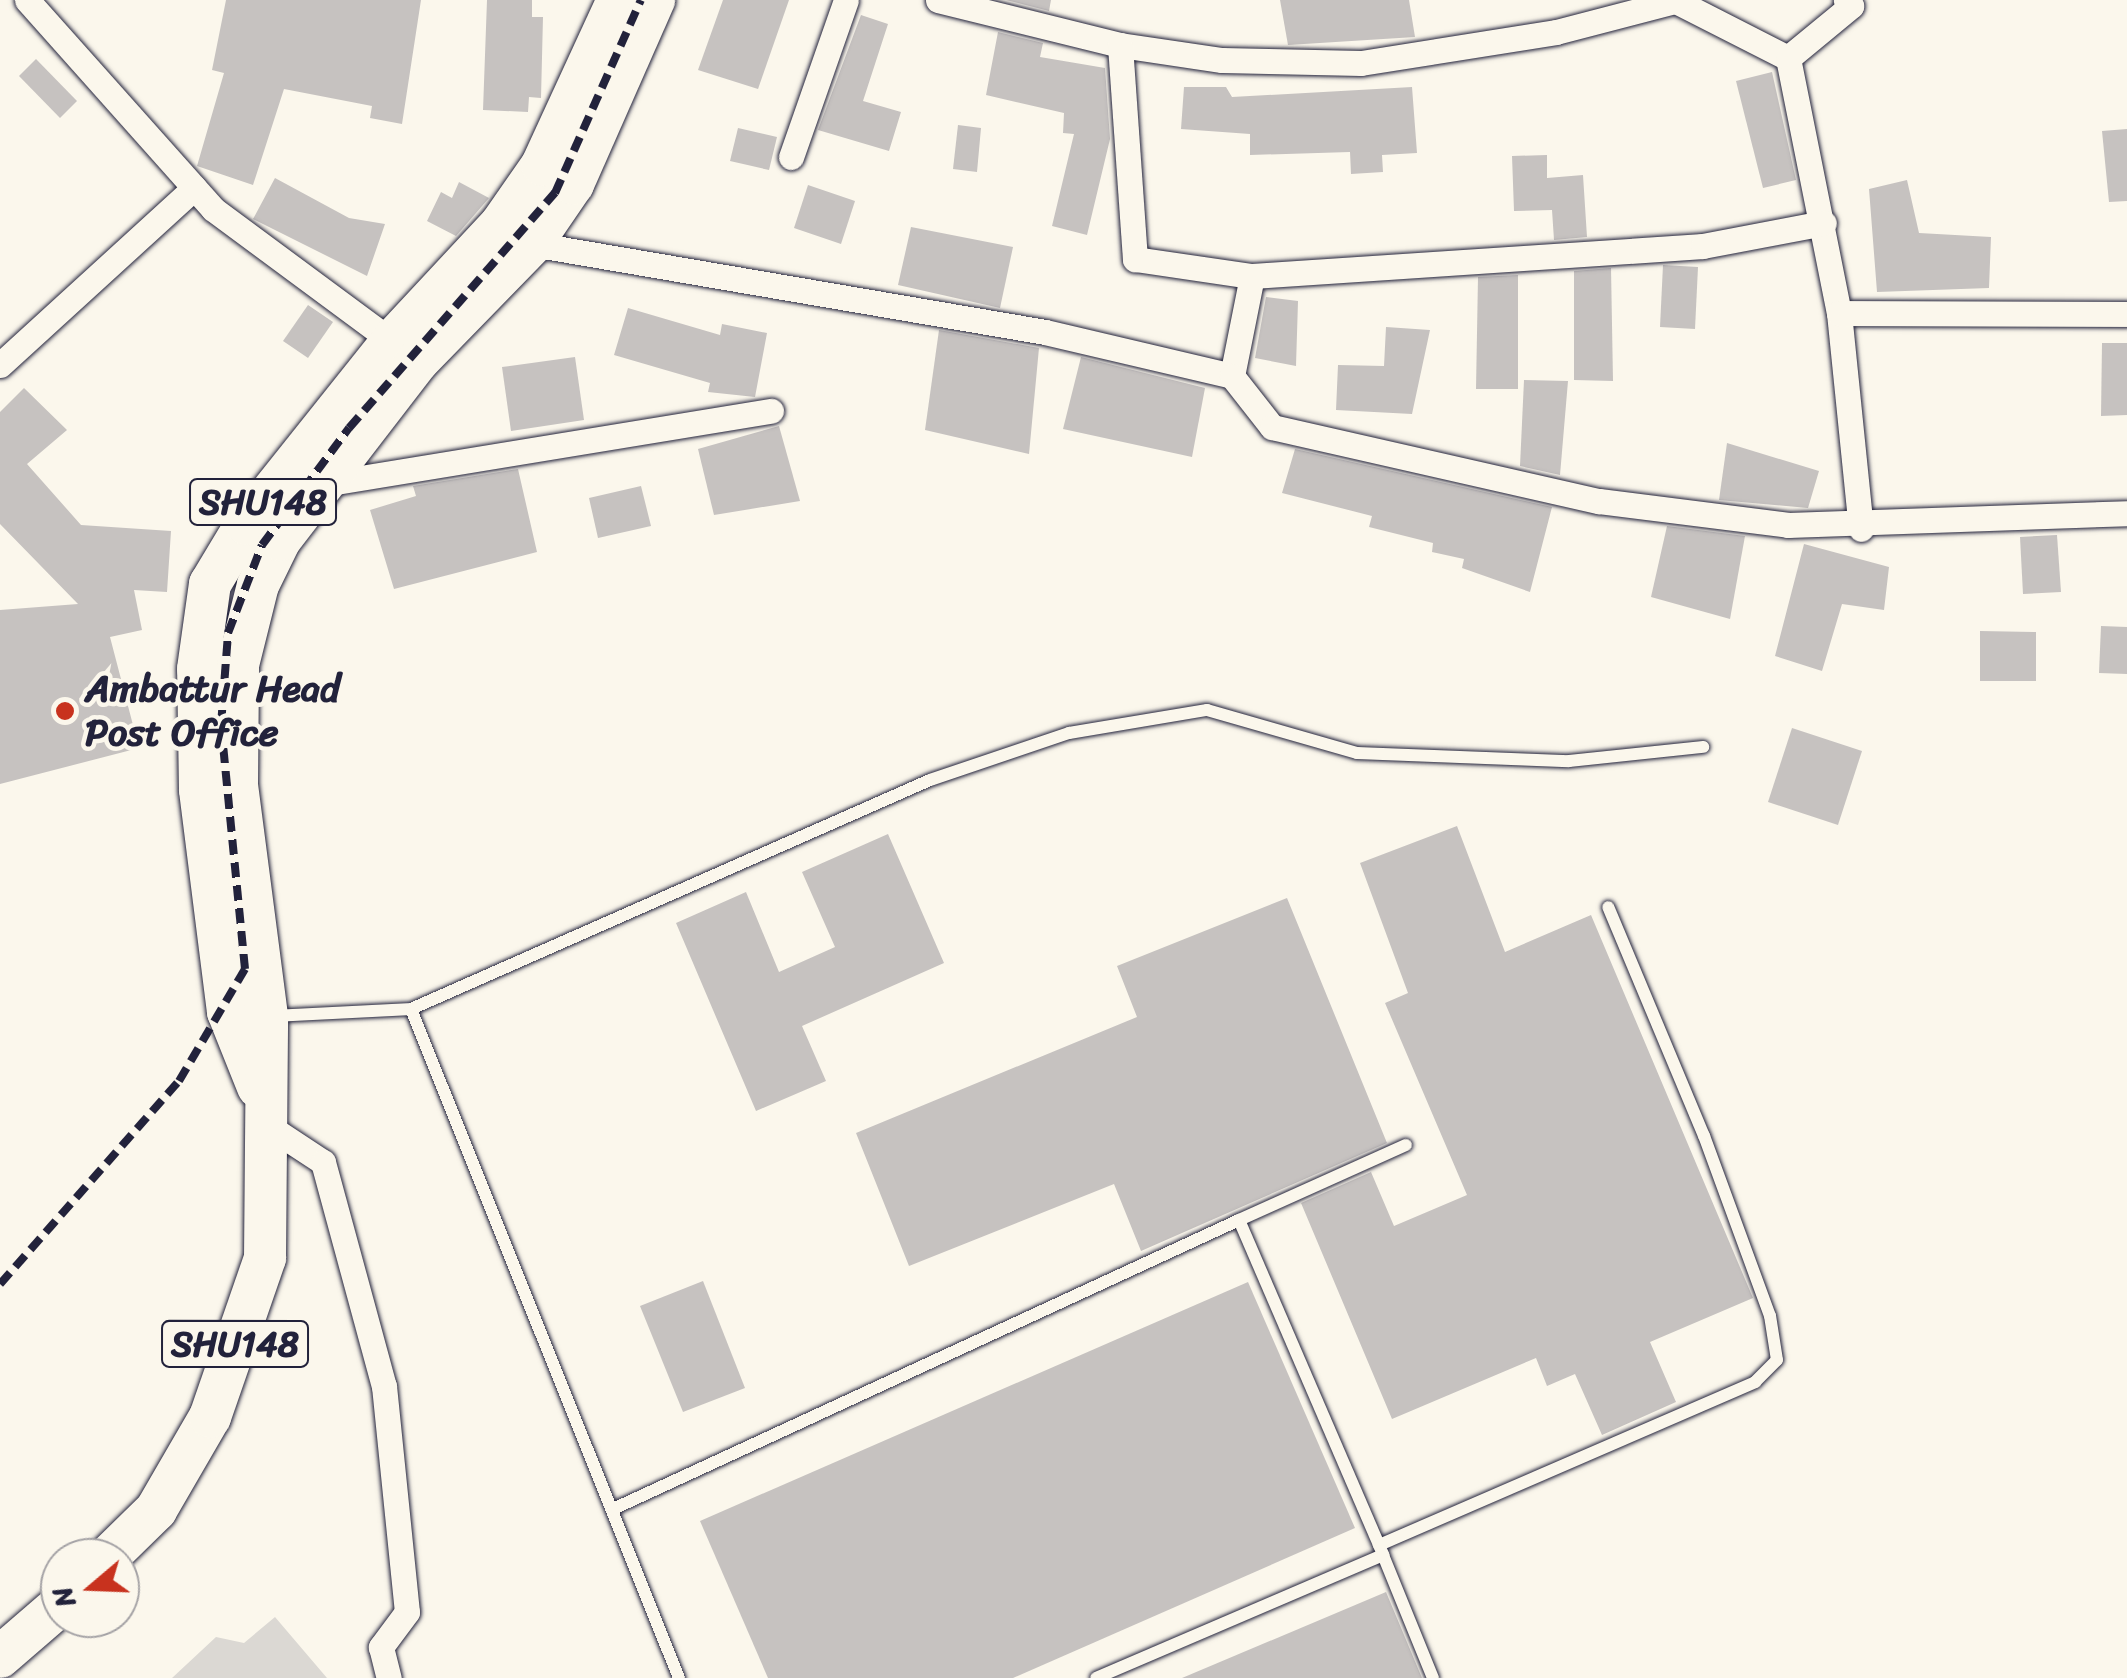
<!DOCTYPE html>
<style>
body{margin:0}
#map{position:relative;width:2127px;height:1678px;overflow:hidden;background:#fbf7ec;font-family:Sriracha,sans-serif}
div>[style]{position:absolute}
.green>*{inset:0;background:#dbd8d3}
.building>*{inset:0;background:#c6c2c0}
.roads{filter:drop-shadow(0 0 2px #22223b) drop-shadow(0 0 2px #22223b)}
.service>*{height:12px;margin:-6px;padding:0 6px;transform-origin:6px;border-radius:6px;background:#fbf7ec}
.minor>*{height:25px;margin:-12.5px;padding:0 12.5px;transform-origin:12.5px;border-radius:12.5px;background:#fbf7ec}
.trunk>*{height:42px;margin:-21px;padding:0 21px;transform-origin:21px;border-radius:21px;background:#fbf7ec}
.rail>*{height:8px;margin-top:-4px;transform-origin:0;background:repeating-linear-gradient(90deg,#22223b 0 15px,transparent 0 23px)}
.dots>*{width:28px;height:28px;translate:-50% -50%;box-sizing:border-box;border:5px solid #fbf7ec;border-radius:50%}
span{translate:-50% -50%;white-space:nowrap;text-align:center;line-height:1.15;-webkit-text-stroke:9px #fbf7ec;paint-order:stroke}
.shield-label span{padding:2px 8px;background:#fbf7ec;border:2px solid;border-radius:8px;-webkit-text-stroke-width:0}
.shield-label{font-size:35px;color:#22223b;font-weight:700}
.poi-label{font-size:38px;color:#22223b;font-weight:700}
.left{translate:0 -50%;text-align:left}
.north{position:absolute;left:40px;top:1538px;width:100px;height:100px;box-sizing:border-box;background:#fbf7ec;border:2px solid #a4a2a5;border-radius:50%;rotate:251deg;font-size:28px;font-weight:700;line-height:40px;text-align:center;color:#22223b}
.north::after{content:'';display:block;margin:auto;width:35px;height:45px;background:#c8321e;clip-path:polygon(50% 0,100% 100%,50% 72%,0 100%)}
</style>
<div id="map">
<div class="green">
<i style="clip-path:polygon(275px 1617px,327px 1678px,172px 1678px,216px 1637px,244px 1643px)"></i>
</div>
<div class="building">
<i style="clip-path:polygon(226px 0,421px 0,402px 124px,370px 118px,372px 106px,284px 89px,253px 185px,197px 166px,224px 73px,212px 70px)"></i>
<i style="clip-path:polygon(487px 0,532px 0,532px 17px,543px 17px,541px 98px,529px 97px,528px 112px,483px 110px)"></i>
<i style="clip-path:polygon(723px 0,789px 0,758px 89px,698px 70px)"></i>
<i style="clip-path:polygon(1006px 0,1051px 0,1049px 11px)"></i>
<i style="clip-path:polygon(1280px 0,1409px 0,1415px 37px,1288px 45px)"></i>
<i style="clip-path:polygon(861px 15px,888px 24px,863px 101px,901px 112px,889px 151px,818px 130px)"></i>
<i style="clip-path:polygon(998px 32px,1043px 43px,1040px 57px,1105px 68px,1110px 139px,1087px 235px,1052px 226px,1074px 134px,1063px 133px,1064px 113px,986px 95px)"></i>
<i style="clip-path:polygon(36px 59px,77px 101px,60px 118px,19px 76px)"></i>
<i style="clip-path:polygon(1772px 72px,1796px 180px,1763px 188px,1736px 81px)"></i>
<i style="clip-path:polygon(1184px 87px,1226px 87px,1232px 97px,1412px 87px,1417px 153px,1382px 155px,1383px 172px,1351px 174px,1350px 152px,1250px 155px,1250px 134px,1181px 129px)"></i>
<i style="clip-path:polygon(958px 125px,981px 128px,977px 172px,953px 169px)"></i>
<i style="clip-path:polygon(738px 128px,777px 137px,769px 170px,730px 161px)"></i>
<i style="clip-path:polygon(2127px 129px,2127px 201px,2109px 202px,2102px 131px)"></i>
<i style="clip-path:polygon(1547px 155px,1547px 178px,1583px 175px,1587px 237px,1554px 240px,1552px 210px,1514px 211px,1512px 156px)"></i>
<i style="clip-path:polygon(275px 178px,349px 218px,385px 224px,367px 276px,253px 219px)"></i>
<i style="clip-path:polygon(1907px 180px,1919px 233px,1991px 237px,1989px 288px,1877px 292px,1869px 189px)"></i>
<i style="clip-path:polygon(459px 182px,489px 198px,456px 236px,427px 221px,441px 192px,452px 198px)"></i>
<i style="clip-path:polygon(808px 185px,855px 201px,841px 244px,794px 228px)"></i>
<i style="clip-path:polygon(911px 227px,1013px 247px,1000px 308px,898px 285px)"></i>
<i style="clip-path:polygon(1663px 265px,1698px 267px,1695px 329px,1660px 327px)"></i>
<i style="clip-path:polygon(1611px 268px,1613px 381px,1574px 380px,1574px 271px)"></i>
<i style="clip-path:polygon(1518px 275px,1518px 389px,1476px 389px,1478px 277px)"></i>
<i style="clip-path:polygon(1266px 297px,1298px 301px,1296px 366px,1255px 358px)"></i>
<i style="clip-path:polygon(308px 305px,333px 322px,308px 358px,283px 341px)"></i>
<i style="clip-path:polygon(628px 308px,720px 335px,722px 324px,767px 333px,755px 397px,708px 392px,710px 383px,614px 355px)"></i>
<i style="clip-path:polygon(1386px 327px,1430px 330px,1412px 414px,1336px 410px,1338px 365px,1384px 366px)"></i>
<i style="clip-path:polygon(939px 330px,1039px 348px,1029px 454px,925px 430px)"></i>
<i style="clip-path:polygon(2102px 343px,2127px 343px,2127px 415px,2101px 416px)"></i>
<i style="clip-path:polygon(575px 357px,584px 420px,511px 431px,502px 367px)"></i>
<i style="clip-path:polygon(1081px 357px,1205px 388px,1192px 457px,1063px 429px)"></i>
<i style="clip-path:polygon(1524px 380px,1568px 381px,1560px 475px,1520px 466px)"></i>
<i style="clip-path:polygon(24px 388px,67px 430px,27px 464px,81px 525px,171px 531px,167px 592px,134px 590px,142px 630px,110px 637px,139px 748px,0 784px,0 610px,78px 604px,0 524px,0 412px)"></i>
<i style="clip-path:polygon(779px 426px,800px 501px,714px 515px,698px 449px)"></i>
<i style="clip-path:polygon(1727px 443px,1819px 471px,1808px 508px,1719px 500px)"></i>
<i style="clip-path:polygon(1295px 449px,1552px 507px,1530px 592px,1462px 568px,1464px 559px,1432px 552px,1433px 543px,1369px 527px,1372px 516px,1282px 493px)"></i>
<i style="clip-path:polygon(518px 469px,537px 552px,394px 589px,370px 510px,416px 496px,413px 486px)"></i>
<i style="clip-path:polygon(641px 486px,651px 526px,598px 538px,589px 498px)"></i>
<i style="clip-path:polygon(1667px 526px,1745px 536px,1730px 619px,1651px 597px)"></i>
<i style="clip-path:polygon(2057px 535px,2061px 592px,2023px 594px,2020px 537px)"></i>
<i style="clip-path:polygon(1804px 544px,1889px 567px,1884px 610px,1842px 604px,1822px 671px,1775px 656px)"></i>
<i style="clip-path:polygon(2101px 626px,2127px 627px,2127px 674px,2099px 673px)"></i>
<i style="clip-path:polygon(1980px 631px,2036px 632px,2036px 681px,1980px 681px)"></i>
<i style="clip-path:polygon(1792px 728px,1862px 751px,1838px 825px,1768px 802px)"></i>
<i style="clip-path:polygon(1457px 826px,1505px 952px,1591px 915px,1753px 1298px,1650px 1342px,1676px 1402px,1602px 1435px,1575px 1374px,1547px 1386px,1536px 1358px,1392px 1419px,1301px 1203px,1371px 1172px,1394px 1226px,1467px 1195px,1385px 1003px,1408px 993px,1360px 863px)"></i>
<i style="clip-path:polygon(888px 834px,944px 963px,802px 1026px,826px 1081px,756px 1111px,676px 923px,746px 892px,779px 972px,835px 947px,802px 872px)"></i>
<i style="clip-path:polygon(1287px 898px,1387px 1143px,1141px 1251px,1114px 1184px,909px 1266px,856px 1133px,1137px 1017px,1117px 966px)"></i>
<i style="clip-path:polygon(703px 1281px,745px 1388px,683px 1412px,640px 1306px)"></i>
<i style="clip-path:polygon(1248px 1282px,1355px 1528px,1013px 1678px,768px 1678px,700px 1521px)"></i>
<i style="clip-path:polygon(1386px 1592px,1422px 1678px,1182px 1678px)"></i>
</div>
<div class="roads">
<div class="service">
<i style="left:411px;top:1009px;width:721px;rotate:68.17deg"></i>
<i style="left:274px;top:1016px;width:137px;rotate:-2.9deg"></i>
<i style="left:411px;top:1009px;width:567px;rotate:-23.81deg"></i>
<i style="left:930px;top:780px;width:147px;rotate:-18.7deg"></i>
<i style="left:1069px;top:733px;width:140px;rotate:-9.5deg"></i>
<i style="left:1207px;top:710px;width:156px;rotate:16deg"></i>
<i style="left:1357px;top:753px;width:212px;rotate:2.2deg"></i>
<i style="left:1569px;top:761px;width:135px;rotate:-6deg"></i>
<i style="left:1239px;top:1220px;width:183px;rotate:-24.2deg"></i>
<i style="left:613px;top:1509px;width:689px;rotate:-24.78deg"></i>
<i style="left:1239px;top:1220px;width:365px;rotate:66.7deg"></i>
<i style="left:1383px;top:1555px;width:312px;rotate:156.8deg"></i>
<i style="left:1379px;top:1545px;width:410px;rotate:-23.4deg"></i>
<i style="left:1755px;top:1382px;width:31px;rotate:-45deg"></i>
<i style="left:1777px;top:1360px;width:45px;rotate:-99deg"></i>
<i style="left:1770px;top:1316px;width:192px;rotate:-110.1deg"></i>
<i style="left:1704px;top:1136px;width:248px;rotate:-112.7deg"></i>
<i style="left:1383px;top:1555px;width:133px;rotate:67.9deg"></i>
</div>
<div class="minor">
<i style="left:27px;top:0;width:280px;rotate:48.3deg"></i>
<i style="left:213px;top:209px;width:235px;rotate:36.5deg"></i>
<i style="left:938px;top:0;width:187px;rotate:13.9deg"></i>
<i style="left:1120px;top:45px;width:103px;rotate:8.4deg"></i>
<i style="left:1222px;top:60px;width:139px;rotate:1.2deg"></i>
<i style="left:1361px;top:63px;width:197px;rotate:-9deg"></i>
<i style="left:1556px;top:32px;width:123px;rotate:-14.6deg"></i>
<i style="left:1674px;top:0;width:128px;rotate:27deg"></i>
<i style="left:1788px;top:58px;width:260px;rotate:78.7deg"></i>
<i style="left:1839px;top:313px;width:217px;rotate:84.2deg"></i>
<i style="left:1120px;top:45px;width:215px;rotate:86deg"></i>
<i style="left:1135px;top:259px;width:118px;rotate:8.3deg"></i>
<i style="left:1252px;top:276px;width:452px;rotate:-3.8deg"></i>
<i style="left:1703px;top:246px;width:123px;rotate:-10.8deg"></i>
<i style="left:1788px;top:58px;width:82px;rotate:-39.5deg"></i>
<i style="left:1851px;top:6px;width:8px;rotate:-130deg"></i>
<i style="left:791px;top:157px;width:166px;rotate:-70.7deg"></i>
<i style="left:532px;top:244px;width:520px;rotate:9.73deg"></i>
<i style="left:1045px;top:332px;width:192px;rotate:13.2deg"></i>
<i style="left:1252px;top:276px;width:102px;rotate:101.3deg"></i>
<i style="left:1232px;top:376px;width:65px;rotate:51.9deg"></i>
<i style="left:1272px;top:427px;width:335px;rotate:12.8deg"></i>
<i style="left:1599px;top:501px;width:191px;rotate:7.2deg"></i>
<i style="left:1788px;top:525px;width:339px;rotate:-2deg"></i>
<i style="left:1839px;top:313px;width:288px;rotate:0.2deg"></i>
<i style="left:0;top:365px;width:263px;rotate:-42.4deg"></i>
<i style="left:324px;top:484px;width:453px;rotate:-9.3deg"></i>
<i style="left:262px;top:1122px;width:73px;rotate:33.3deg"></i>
<i style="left:323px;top:1162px;width:232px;rotate:74.8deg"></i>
<i style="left:384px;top:1386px;width:227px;rotate:84.2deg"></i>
<i style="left:407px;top:1612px;width:44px;rotate:126.6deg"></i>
<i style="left:381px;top:1647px;width:32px;rotate:76deg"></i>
</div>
<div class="trunk">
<i style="left:258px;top:1087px;width:81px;rotate:-111.8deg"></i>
<i style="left:228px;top:1012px;width:224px;rotate:-97.2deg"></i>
<i style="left:200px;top:790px;width:121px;rotate:-90.9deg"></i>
<i style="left:198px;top:669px;width:86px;rotate:-82deg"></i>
<i style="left:210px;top:584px;width:70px;rotate:-59deg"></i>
<i style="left:246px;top:524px;width:236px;rotate:-51.4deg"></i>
<i style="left:393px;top:340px;width:158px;rotate:-47deg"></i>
<i style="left:501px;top:224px;width:72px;rotate:-55.2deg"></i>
<i style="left:542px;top:165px;width:182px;rotate:-65.3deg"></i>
<i style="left:107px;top:1558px;width:69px;rotate:-44.4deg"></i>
<i style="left:156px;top:1510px;width:108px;rotate:-59.9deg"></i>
<i style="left:210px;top:1417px;width:168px;rotate:-70.9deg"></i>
<i style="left:265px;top:1258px;width:242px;rotate:-89.5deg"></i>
<i style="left:267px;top:1016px;width:233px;rotate:-97.4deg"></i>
<i style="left:237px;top:785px;width:120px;rotate:-89.5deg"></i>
<i style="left:238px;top:665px;width:82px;rotate:-76deg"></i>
<i style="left:258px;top:585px;width:50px;rotate:-63.9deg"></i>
<i style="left:280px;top:540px;width:225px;rotate:-52.4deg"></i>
<i style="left:417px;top:362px;width:165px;rotate:-45.7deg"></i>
<i style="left:532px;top:244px;width:73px;rotate:-55.7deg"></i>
<i style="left:573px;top:184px;width:201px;rotate:-66.2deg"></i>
<i style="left:0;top:1657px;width:79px;rotate:-40.9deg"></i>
</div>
</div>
<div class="rail">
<i style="left:0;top:1284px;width:271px;rotate:-48.6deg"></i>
<i style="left:179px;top:1081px;width:130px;rotate:-59.5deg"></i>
<i style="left:245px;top:969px;width:245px;rotate:-95.6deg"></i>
<i style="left:221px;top:725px;width:92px;rotate:-85.6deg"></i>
<i style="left:228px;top:633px;width:94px;rotate:-68.9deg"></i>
<i style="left:262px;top:545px;width:146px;rotate:-53.4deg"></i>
<i style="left:349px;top:428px;width:313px;rotate:-48.8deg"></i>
<i style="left:555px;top:193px;width:211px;rotate:-66deg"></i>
</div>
<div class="dots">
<i style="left:65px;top:711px;background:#c8321e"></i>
</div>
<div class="shield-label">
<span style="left:263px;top:502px">SHU148</span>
<span style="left:235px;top:1344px">SHU148</span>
</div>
<div class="poi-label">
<span class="left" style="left:85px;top:711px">Ambattur Head<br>Post Office</span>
</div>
<div class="north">N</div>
</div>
